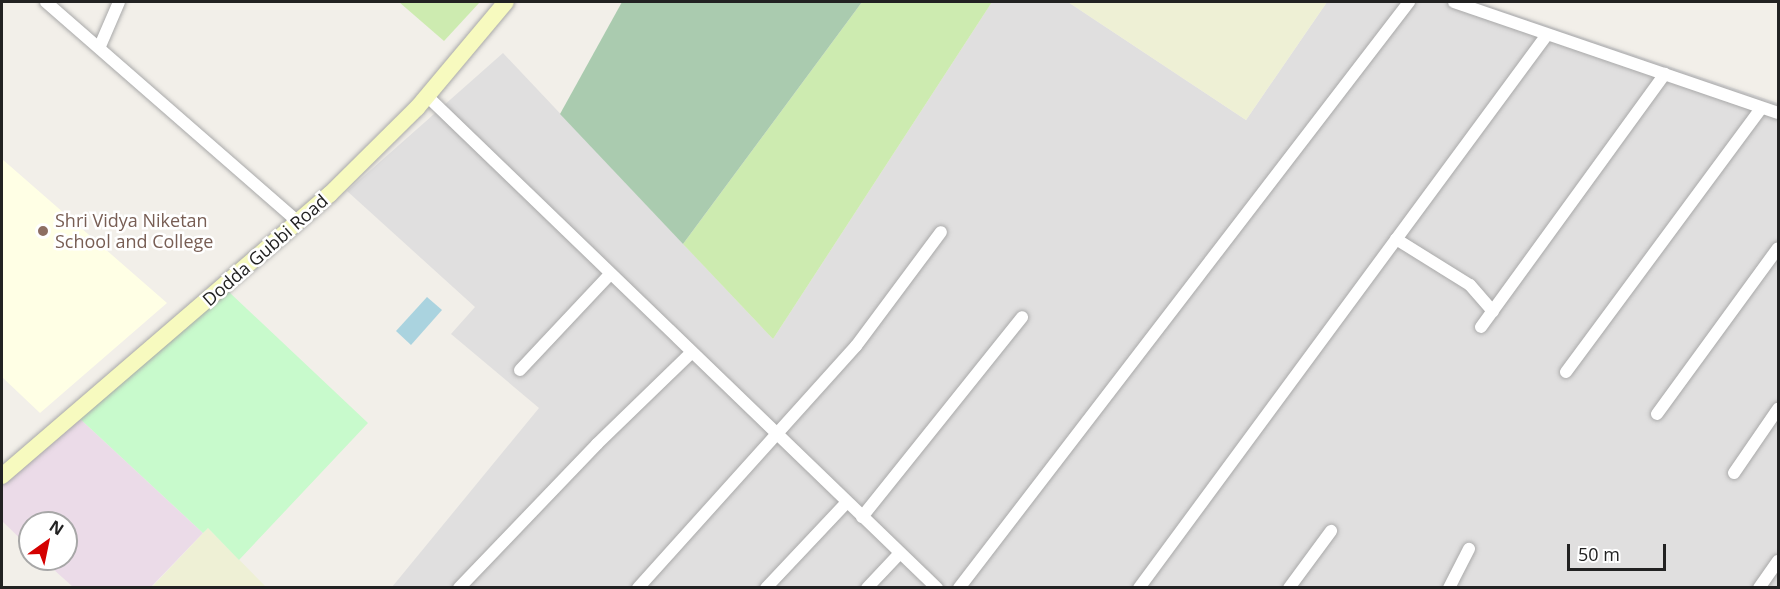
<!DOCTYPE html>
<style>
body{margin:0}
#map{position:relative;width:1780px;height:589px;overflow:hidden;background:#f2efe9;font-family:"Open Sans",sans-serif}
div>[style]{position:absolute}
.residential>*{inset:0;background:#e0dfdf}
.industrial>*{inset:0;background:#ebdbe8}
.education>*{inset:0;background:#ffffe5}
.farmland>*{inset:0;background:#eef0d5}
.grass>*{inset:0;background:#cdebb0}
.cemetery>*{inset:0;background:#aacbaf}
.park>*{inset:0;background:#c8facc}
.water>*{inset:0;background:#aad3df}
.roads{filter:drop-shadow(0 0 2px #a9a9a9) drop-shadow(0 0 2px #a9a9a9)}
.minor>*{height:12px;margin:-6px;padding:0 6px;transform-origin:6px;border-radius:6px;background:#fff}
.secondary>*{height:16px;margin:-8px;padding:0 8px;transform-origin:8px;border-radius:8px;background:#f7fabf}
.dots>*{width:16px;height:16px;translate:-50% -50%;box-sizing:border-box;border:3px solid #fff;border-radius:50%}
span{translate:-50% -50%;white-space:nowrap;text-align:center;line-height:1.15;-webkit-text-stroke:5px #fff;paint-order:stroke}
.education-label{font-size:18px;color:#785e54}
.left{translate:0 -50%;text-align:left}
.street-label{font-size:18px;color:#222}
.frame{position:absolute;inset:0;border:3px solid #222;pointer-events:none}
.north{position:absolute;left:18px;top:511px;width:60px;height:60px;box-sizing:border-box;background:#fff;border:2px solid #a7a7a7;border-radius:50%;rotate:33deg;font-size:16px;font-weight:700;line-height:24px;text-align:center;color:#222}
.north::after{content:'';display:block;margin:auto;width:21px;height:27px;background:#d40000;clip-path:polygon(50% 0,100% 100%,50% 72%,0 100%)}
.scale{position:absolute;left:1567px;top:544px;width:99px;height:27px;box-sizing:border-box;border:3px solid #222;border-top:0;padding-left:8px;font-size:18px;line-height:21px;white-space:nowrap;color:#222;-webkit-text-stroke:4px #fff;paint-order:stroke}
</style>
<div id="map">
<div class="residential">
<i style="clip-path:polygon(992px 2px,1068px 2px,1246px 120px,1327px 2px,1478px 2px,1778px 103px,1778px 587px,392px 587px,539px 408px,451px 334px,475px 307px,347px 191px,503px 53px,773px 339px)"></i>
</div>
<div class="industrial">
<i style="clip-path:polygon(77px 416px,203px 533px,151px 587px,73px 587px,42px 559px,66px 559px,66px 523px,30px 523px,30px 548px,2px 521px,2px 486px)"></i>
</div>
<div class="education">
<i style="clip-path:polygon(2px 159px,167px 303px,40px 413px,2px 377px)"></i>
</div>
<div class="farmland">
<i style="clip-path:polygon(1068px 2px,1327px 2px,1246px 120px)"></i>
<i style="clip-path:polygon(208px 528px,266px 587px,151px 588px)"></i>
</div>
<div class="grass">
<i style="clip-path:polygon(399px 2px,480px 2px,444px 41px)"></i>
<i style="clip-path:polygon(862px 2px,992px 2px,773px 339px,683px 244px)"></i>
</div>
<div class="cemetery">
<i style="clip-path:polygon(622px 2px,862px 2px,683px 244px,560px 114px)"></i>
</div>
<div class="park">
<i style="clip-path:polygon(229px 292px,368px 423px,239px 560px,208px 528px,203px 533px,77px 416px)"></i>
</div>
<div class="water">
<i style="clip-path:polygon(427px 297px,442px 310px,411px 345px,396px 331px)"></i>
</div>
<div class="roads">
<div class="minor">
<i style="left:46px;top:2px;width:335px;rotate:41.1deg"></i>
<i style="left:1454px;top:2px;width:342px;rotate:18.9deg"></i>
<i style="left:100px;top:46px;width:48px;rotate:-66.6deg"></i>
<i style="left:427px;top:96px;width:709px;rotate:43.97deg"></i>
<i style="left:1396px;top:239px;width:87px;rotate:31.9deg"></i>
<i style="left:1470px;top:285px;width:35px;rotate:49deg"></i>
<i style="left:1481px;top:327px;width:313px;rotate:-54deg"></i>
<i style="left:520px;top:370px;width:132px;rotate:-46.8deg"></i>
<i style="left:1566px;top:372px;width:328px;rotate:-53.5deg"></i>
<i style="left:1657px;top:414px;width:205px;rotate:-53.9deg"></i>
<i style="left:1734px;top:473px;width:78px;rotate:-55.5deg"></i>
<i style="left:862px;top:517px;width:256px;rotate:-51.3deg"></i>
<i style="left:459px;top:588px;width:199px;rotate:-46.2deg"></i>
<i style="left:597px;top:444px;width:131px;rotate:-44.1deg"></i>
<i style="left:638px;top:588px;width:326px;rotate:-48deg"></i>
<i style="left:856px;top:346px;width:142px;rotate:-53.3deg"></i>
<i style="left:766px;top:588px;width:118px;rotate:-46.7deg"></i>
<i style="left:867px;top:588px;width:48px;rotate:-46.7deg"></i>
<i style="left:959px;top:588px;width:739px;rotate:-52.48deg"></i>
<i style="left:1139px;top:588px;width:686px;rotate:-53.6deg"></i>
<i style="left:1289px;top:588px;width:71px;rotate:-53.6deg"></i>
<i style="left:1449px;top:588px;width:44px;rotate:-62.9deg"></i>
<i style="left:1759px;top:588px;width:33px;rotate:-55deg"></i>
</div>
<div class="secondary">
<i style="left:2px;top:476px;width:433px;rotate:-40.7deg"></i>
<i style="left:330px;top:194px;width:122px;rotate:-44.7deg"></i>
<i style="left:417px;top:108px;width:138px;rotate:-50deg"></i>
</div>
</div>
<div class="dots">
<i style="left:43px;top:231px;background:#8d6e63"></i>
</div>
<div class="education-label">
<span class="left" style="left:55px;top:231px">Shri Vidya Niketan<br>School and College</span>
</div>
<div class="street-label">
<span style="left:265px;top:250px;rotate:-41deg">Dodda Gubbi Road</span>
</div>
<div class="frame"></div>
<div class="north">N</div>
<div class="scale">50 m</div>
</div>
